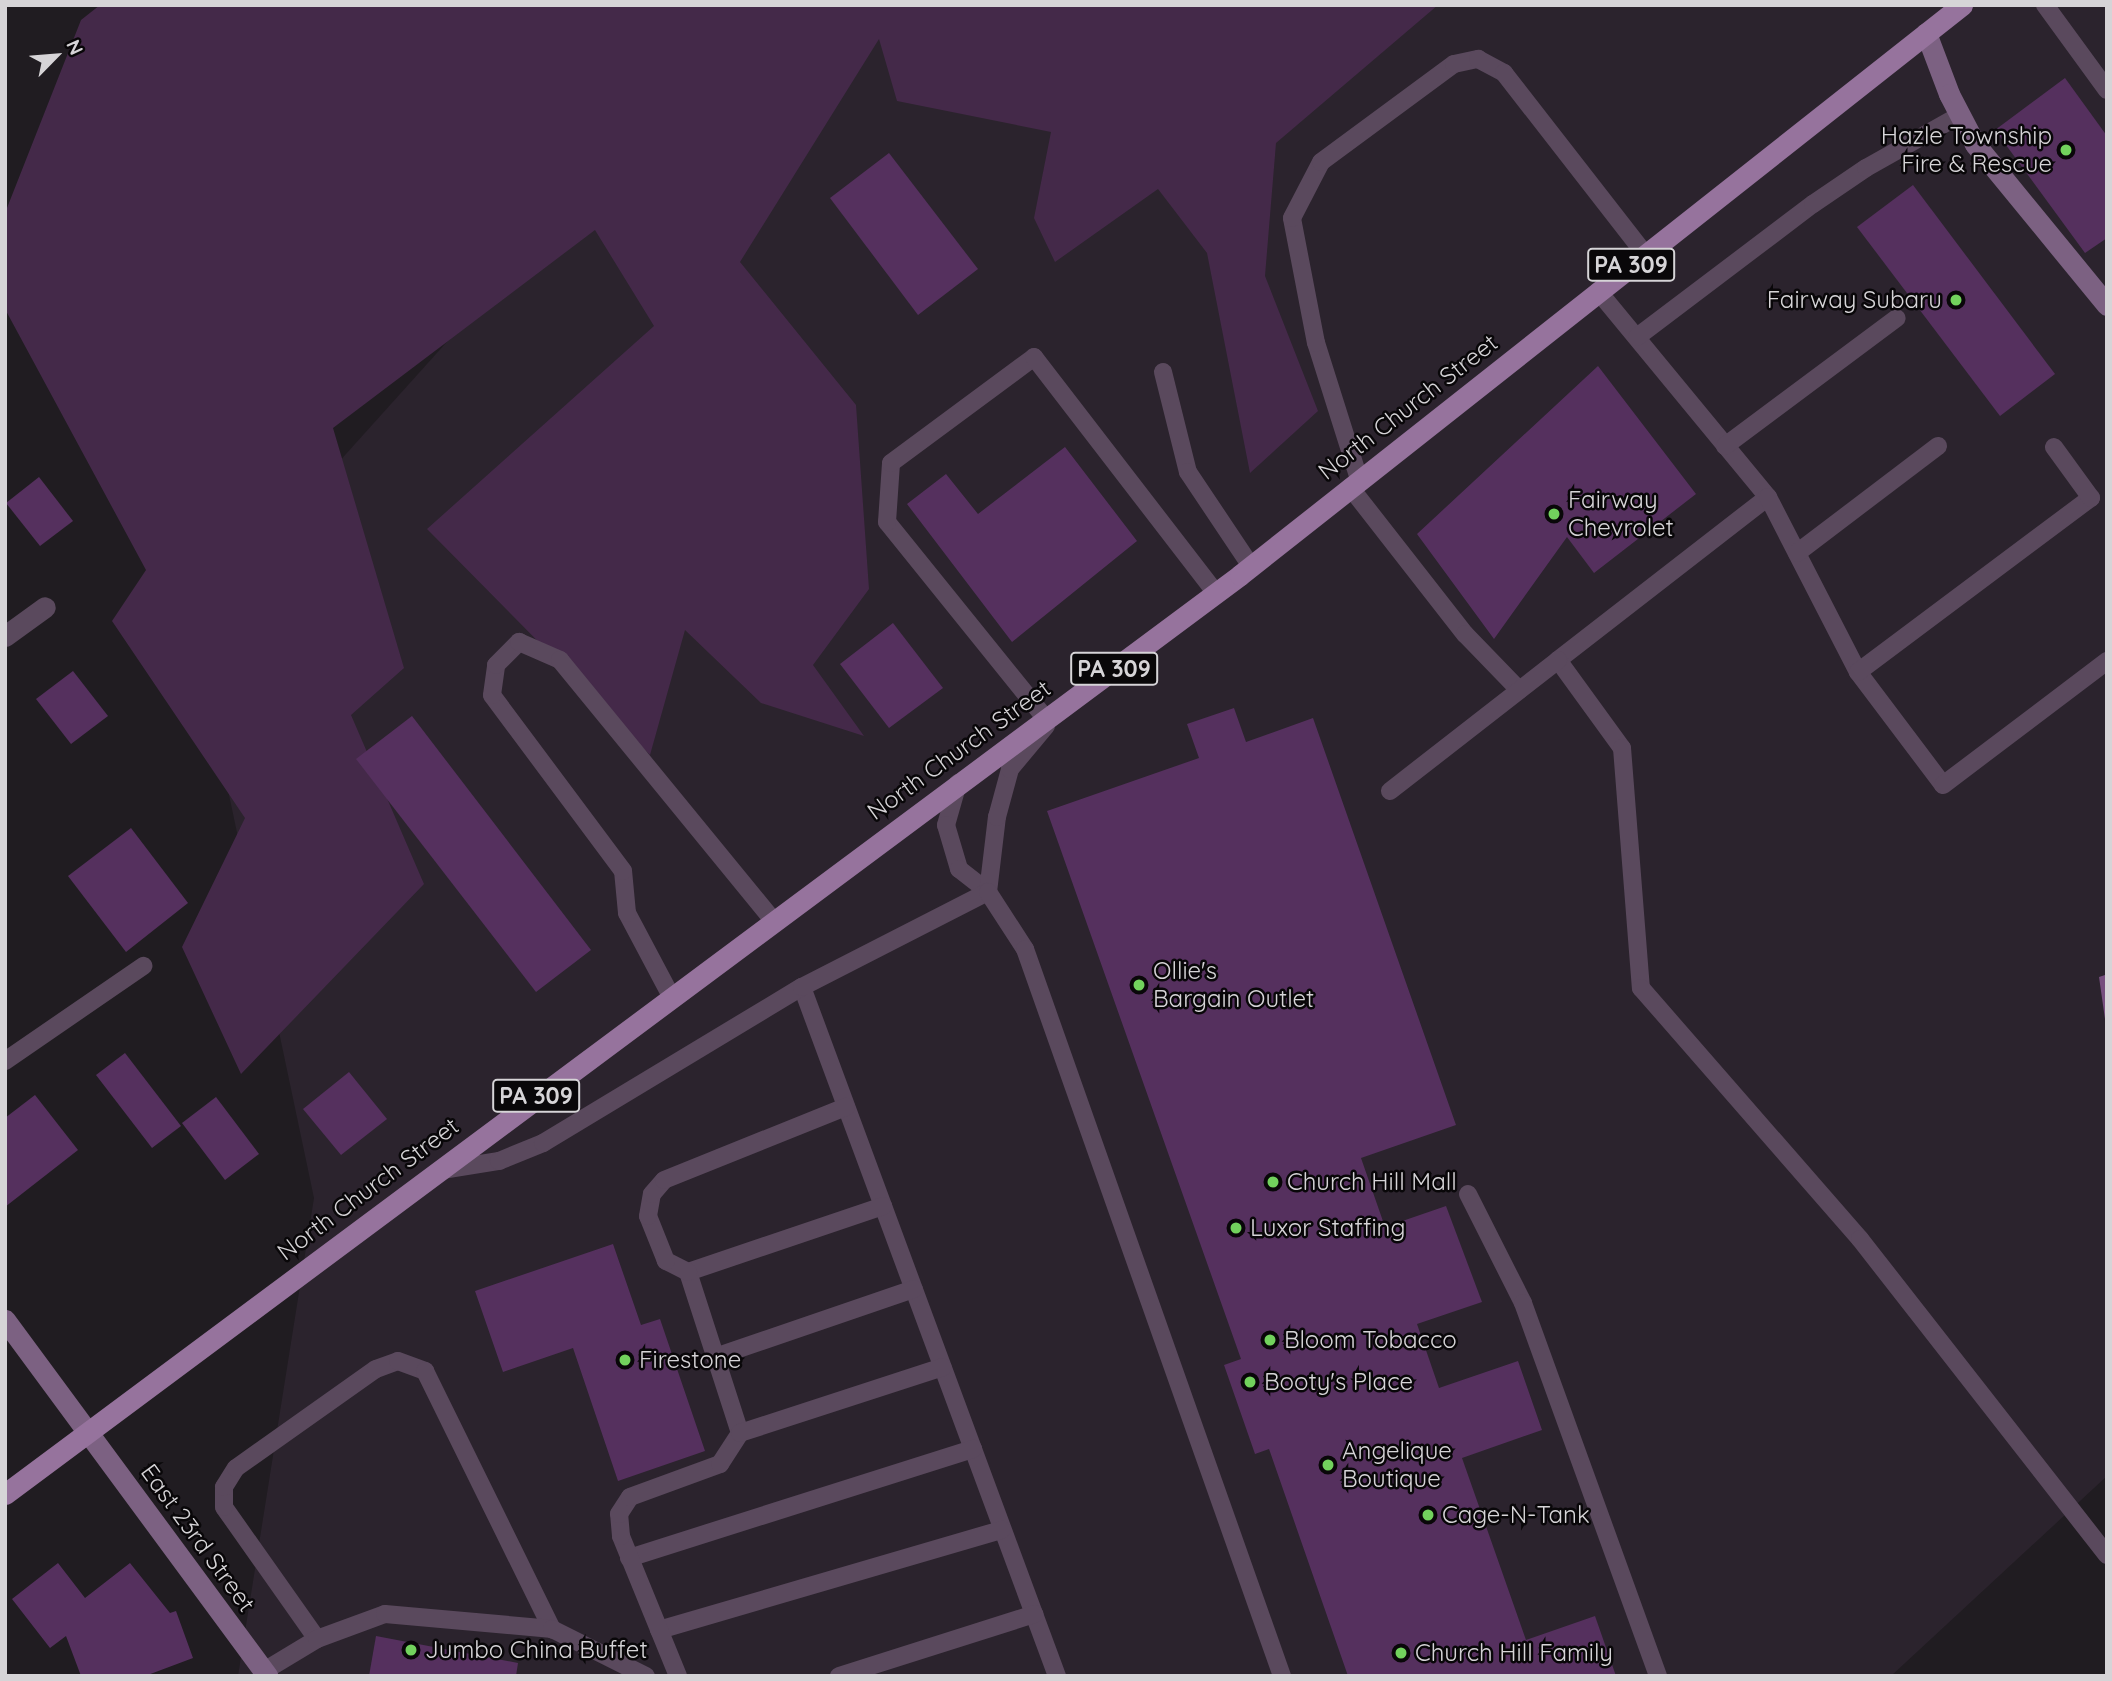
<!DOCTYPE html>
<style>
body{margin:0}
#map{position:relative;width:2112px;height:1681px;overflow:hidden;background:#201c21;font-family:Quicksand,sans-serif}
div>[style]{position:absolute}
.built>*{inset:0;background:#2b232d}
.green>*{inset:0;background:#442949}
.water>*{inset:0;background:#764f7e}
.building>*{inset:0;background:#55305e}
.lane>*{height:18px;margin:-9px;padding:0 9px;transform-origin:9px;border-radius:9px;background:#5a495d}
.street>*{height:21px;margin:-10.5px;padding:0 10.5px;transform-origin:10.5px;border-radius:10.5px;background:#5a495d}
.secondary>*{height:21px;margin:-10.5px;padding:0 10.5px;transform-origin:10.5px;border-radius:10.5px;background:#7c6182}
.primary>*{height:21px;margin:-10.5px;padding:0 10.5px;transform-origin:10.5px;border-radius:10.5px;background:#96739d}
.dots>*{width:19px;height:19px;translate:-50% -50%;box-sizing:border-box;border:4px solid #090709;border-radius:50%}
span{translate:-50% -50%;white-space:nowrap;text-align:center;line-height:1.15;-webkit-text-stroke:5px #090709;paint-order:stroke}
.shield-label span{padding:2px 5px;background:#090709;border:2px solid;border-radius:5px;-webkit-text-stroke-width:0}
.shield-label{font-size:23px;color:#d6d4d7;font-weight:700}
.poi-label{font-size:24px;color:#d6d4d7}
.right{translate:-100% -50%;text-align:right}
.left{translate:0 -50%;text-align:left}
.street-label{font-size:24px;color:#d6d4d7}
.frame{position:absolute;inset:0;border:7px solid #d6d4d7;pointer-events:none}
.north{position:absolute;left:21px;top:21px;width:70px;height:70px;-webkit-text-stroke:5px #090709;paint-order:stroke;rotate:65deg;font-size:19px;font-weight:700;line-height:28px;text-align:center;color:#d6d4d7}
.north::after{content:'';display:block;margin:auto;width:24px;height:32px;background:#d6d4d7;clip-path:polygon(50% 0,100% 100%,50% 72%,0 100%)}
</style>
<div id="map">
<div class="built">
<i style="clip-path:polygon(750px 5px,2107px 5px,2107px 1476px,1891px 1676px,238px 1676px,314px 1198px,193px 624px)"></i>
</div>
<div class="green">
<i style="clip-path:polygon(100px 5px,1438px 5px,1276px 143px,1265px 276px,1318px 411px,1250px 473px,1207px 253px,1158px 189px,1055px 262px,1034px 218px,1051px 132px,897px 101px,879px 39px,740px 262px,856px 405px,869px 589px,813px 665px,864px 736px,761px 703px,685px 630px,650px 755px,427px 529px,654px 326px,595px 230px,333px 428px,404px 668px,351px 715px,424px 884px,241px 1074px,182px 947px,245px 818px,112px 621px,146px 570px,5px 309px,5px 213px,81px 20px)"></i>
</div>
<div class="water">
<i style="clip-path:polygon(2107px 941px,2107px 1033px,2099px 977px,2105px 975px)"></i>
</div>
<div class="building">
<i style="clip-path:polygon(2065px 78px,2107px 136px,2107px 238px,2085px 253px,1995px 130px)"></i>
<i style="clip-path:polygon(889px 153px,978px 269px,918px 315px,830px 198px)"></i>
<i style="clip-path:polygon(1913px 185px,2055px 374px,2000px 416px,1857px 227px)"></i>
<i style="clip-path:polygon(1598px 366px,1696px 494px,1594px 573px,1567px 537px,1494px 639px,1417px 534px)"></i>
<i style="clip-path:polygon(1065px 447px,1137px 541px,1012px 642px,907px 504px,946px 474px,978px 514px)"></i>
<i style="clip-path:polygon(39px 477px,73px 521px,40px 546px,6px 503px)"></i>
<i style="clip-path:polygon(893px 623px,943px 688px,889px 728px,840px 664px)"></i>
<i style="clip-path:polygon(73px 671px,108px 716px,71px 744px,36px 699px)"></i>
<i style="clip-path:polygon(1234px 708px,1246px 742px,1313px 718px,1456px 1125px,1361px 1158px,1385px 1227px,1446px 1206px,1482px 1302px,1417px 1324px,1439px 1388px,1518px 1361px,1542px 1430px,1462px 1458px,1526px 1640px,1595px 1616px,1616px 1676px,1348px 1676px,1269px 1449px,1255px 1454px,1224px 1365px,1241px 1359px,1047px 811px,1199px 758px,1187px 724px)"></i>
<i style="clip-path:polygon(412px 716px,591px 950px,536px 992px,356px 759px)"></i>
<i style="clip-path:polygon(131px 828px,188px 903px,126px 952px,68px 876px)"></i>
<i style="clip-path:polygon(125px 1053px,181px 1126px,152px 1148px,96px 1075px)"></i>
<i style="clip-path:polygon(349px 1072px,387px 1119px,341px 1155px,303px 1109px)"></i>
<i style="clip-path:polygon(35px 1095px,78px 1150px,5px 1207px,5px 1118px)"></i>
<i style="clip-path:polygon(216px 1097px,259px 1154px,225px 1180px,182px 1123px)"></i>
<i style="clip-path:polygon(613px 1244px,641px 1325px,660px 1319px,705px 1451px,618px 1481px,573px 1348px,503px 1372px,475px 1291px)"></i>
<i style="clip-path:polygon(58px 1563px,85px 1598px,130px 1563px,170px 1613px,176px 1611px,193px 1658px,145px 1676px,81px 1676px,66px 1636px,50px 1648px,12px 1599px)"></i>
<i style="clip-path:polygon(376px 1636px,518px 1663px,516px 1676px,369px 1676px)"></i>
</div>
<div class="lane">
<i style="left:2045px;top:5px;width:105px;rotate:53.9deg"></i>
<i style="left:1598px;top:291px;width:267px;rotate:50.5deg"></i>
<i style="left:1768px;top:497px;width:266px;rotate:142.2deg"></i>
<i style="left:1558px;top:660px;width:109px;rotate:54deg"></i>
<i style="left:1622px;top:748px;width:241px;rotate:85.5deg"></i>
<i style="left:1641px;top:988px;width:333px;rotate:48.9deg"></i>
<i style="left:1860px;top:1239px;width:401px;rotate:52deg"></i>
<i style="left:1637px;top:337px;width:221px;rotate:-37.1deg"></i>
<i style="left:1813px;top:204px;width:64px;rotate:-34.2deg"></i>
<i style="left:1866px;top:168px;width:108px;rotate:-29.4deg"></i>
<i style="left:1163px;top:372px;width:103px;rotate:76deg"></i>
<i style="left:1188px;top:472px;width:113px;rotate:56.2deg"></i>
<i style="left:1725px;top:446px;width:214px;rotate:-36.7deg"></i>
<i style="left:1359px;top:479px;width:143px;rotate:-107.5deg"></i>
<i style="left:1316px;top:343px;width:127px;rotate:-100.9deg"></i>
<i style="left:1292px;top:218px;width:63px;rotate:-62.6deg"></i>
<i style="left:1321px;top:162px;width:165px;rotate:-36.4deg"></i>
<i style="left:1454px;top:64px;width:25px;rotate:-12deg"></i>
<i style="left:1478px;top:59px;width:30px;rotate:28deg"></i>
<i style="left:1504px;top:73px;width:229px;rotate:52.1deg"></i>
<i style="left:1350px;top:487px;width:187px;rotate:52deg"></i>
<i style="left:1465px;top:634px;width:78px;rotate:46deg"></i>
<i style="left:1768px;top:497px;width:197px;rotate:62.8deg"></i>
<i style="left:1858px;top:672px;width:141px;rotate:53deg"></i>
<i style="left:1943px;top:785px;width:206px;rotate:-37.1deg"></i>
<i style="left:1797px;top:553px;width:177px;rotate:-37.2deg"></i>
<i style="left:1858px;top:672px;width:291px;rotate:-36.8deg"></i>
<i style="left:2091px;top:498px;width:63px;rotate:-126deg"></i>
<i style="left:1046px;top:719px;width:253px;rotate:-128.9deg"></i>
<i style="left:887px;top:522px;width:59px;rotate:-86.1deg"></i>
<i style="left:891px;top:463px;width:178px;rotate:-36.5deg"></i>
<i style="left:1034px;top:357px;width:298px;rotate:52.4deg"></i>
<i style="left:958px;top:783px;width:44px;rotate:105.9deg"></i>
<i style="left:946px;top:825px;width:46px;rotate:73.5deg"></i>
<i style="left:959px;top:869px;width:37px;rotate:38deg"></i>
<i style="left:988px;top:892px;width:76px;rotate:-83.2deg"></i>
<i style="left:997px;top:817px;width:50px;rotate:-74.8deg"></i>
<i style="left:1010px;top:769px;width:56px;rotate:-50.1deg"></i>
<i style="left:1390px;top:791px;width:213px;rotate:-37.9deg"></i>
<i style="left:802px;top:987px;width:735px;rotate:69.69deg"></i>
<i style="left:671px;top:996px;width:94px;rotate:-117.9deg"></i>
<i style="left:627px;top:913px;width:42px;rotate:-95.4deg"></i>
<i style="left:623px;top:871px;width:219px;rotate:-126.7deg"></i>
<i style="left:492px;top:695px;width:30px;rotate:-82deg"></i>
<i style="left:496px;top:665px;width:33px;rotate:-45deg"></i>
<i style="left:519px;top:642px;width:45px;rotate:23.7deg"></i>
<i style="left:560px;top:660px;width:336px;rotate:50.7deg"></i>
<i style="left:5px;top:1061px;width:168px;rotate:-34.5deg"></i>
<i style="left:442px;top:1170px;width:58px;rotate:-9deg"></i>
<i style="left:499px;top:1161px;width:48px;rotate:-22.2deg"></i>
<i style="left:543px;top:1143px;width:302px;rotate:-31.1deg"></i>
<i style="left:802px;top:987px;width:209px;rotate:-27.1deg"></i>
<i style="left:988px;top:892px;width:68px;rotate:57deg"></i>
<i style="left:1025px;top:949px;width:771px;rotate:70.53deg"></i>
<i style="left:1468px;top:1194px;width:122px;rotate:63.2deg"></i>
<i style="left:1523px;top:1303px;width:397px;rotate:70.1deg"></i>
<i style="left:688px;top:1272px;width:206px;rotate:-18.7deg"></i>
<i style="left:715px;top:1357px;width:210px;rotate:-18.9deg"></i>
<i style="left:740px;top:1433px;width:169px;rotate:-107.9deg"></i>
<i style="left:688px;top:1272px;width:25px;rotate:-153deg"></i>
<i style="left:666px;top:1261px;width:48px;rotate:-111.8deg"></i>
<i style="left:648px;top:1216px;width:22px;rotate:-80deg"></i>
<i style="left:652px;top:1194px;width:18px;rotate:-49deg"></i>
<i style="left:664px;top:1180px;width:196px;rotate:-21.9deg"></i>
<i style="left:629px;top:1558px;width:361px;rotate:-17.6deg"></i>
<i style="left:659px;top:1630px;width:357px;rotate:-16.3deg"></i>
<i style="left:317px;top:1639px;width:161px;rotate:-125.2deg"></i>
<i style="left:224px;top:1507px;width:20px;rotate:-90deg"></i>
<i style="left:224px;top:1487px;width:22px;rotate:-58deg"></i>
<i style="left:236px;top:1468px;width:171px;rotate:-35.3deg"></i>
<i style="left:376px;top:1369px;width:23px;rotate:-20deg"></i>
<i style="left:398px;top:1361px;width:29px;rotate:20deg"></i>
<i style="left:425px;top:1371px;width:288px;rotate:63.8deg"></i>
<i style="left:264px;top:1671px;width:62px;rotate:-31.1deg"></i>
<i style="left:317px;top:1639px;width:72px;rotate:-20.2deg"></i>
<i style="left:385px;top:1614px;width:168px;rotate:5.1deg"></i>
<i style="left:552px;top:1629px;width:105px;rotate:26.6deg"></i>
<i style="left:678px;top:1676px;width:151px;rotate:-112.2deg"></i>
<i style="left:621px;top:1536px;width:22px;rotate:-95deg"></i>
<i style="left:619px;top:1514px;width:20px;rotate:-57deg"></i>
<i style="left:630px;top:1497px;width:96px;rotate:-20.1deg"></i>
<i style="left:720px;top:1464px;width:37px;rotate:-57deg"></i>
<i style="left:740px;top:1433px;width:213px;rotate:-18deg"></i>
<i style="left:839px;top:1676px;width:205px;rotate:-17.6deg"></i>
</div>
<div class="street">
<i style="left:5px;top:636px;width:49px;rotate:-35.9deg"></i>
</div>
<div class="secondary">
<i style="left:1926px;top:33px;width:65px;rotate:69.3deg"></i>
<i style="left:1949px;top:94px;width:56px;rotate:62.5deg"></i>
<i style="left:1975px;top:144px;width:208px;rotate:50.7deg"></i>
<i style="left:5px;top:1320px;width:442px;rotate:53.6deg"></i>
</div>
<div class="primary">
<i style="left:5px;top:1494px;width:1539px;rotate:-36.65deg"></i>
<i style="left:1240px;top:575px;width:920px;rotate:-38.29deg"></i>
</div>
<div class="dots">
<i style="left:2066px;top:150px;background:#72d25d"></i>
<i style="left:1956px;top:300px;background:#72d25d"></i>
<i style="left:1554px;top:514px;background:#72d25d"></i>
<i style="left:1139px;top:985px;background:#72d25d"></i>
<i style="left:1273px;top:1182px;background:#72d25d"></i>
<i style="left:1236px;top:1228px;background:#72d25d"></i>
<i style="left:1270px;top:1340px;background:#72d25d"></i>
<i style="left:625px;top:1360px;background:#72d25d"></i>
<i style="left:1250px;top:1382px;background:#72d25d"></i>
<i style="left:1328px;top:1465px;background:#72d25d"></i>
<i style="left:1428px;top:1515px;background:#72d25d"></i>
<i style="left:411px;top:1650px;background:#72d25d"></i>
<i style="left:1401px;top:1653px;background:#72d25d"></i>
</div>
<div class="shield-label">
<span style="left:1631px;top:265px">PA 309</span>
<span style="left:1114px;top:669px">PA 309</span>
<span style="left:536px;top:1096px">PA 309</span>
</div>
<div class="poi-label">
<span class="right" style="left:2052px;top:150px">Hazle Township<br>Fire &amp; Rescue</span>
<span class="right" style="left:1942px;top:300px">Fairway Subaru</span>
<span class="left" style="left:1568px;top:514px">Fairway<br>Chevrolet</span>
<span class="left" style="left:1153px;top:985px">Ollie's<br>Bargain Outlet</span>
<span class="left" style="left:1287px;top:1182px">Church Hill Mall</span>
<span class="left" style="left:1250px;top:1228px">Luxor Staffing</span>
<span class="left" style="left:1284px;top:1340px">Bloom Tobacco</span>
<span class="left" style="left:639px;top:1360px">Firestone</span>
<span class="left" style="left:1264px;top:1382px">Booty's Place</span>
<span class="left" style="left:1342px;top:1465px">Angelique<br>Boutique</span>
<span class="left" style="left:1442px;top:1515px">Cage-N-Tank</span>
<span class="left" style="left:425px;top:1650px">Jumbo China Buffet</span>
<span class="left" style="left:1415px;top:1653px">Church Hill Family</span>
</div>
<div class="street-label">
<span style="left:1408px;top:407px;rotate:-38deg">North Church Street</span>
<span style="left:959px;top:750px;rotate:-36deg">North Church Street</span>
<span style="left:368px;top:1189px;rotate:-37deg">North Church Street</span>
<span style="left:198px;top:1538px;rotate:54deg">East 23rd Street</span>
</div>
<div class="frame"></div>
<div class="north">N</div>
</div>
